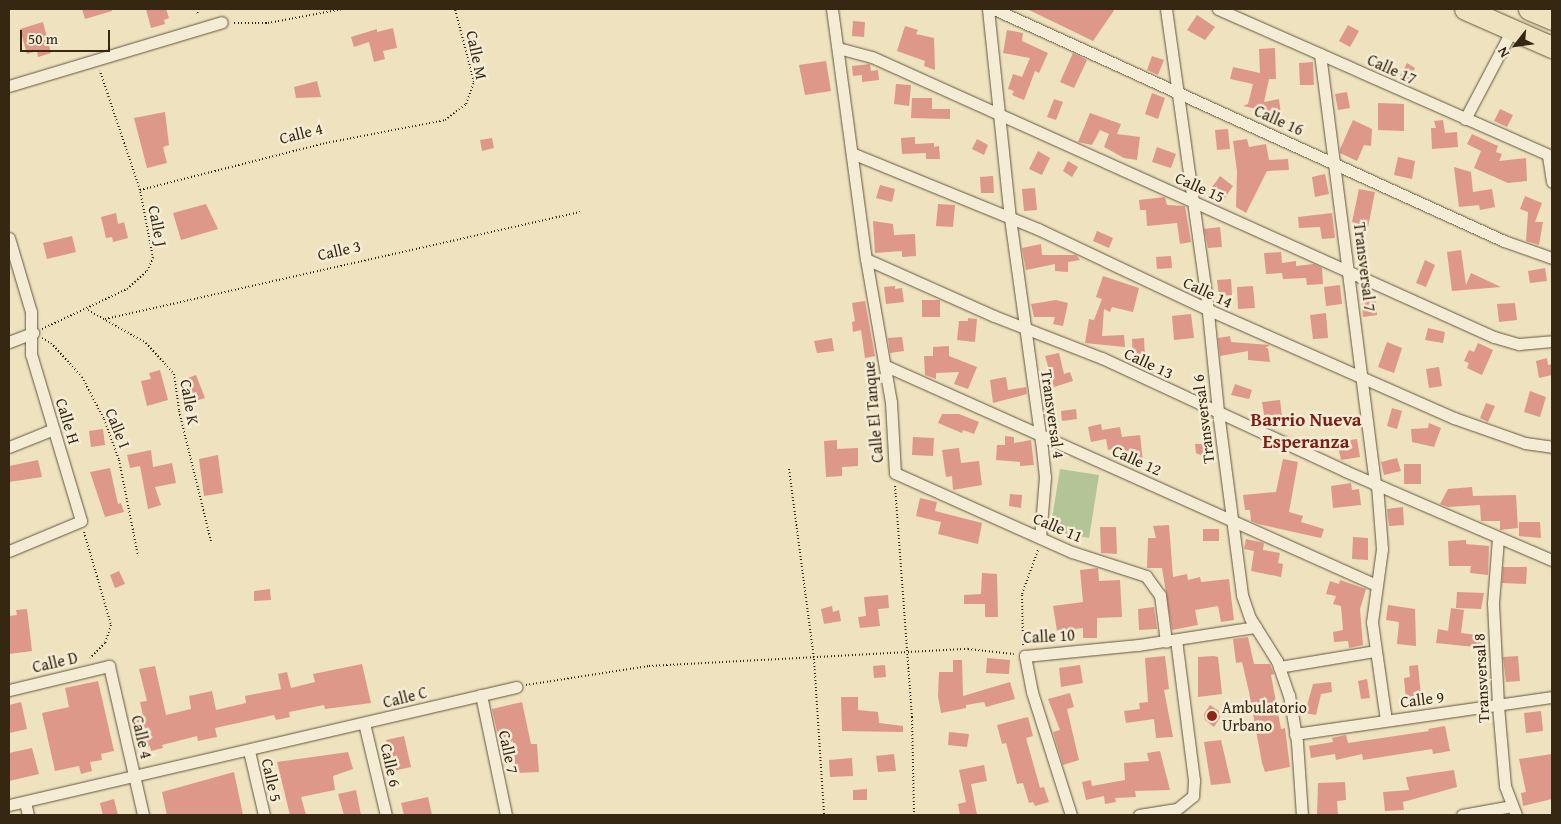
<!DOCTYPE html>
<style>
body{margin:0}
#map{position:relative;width:1561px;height:824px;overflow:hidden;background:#eee2bf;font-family:"Gentium Book Plus",serif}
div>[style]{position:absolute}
.green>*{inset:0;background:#b3c496}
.building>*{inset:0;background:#dd9889}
.path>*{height:2px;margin-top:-1px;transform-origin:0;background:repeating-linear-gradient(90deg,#362712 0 1px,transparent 0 3.5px)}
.roads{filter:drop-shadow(0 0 1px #64563d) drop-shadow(0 0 1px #64563d)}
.street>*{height:11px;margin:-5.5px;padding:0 5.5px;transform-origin:5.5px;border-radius:5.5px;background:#f4ecd5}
.highway>*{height:21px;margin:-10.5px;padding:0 10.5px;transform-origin:10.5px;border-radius:10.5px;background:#eee2bf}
.dots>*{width:14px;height:14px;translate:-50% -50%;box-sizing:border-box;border:2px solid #f4ecd5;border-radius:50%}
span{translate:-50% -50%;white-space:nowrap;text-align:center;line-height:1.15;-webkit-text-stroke:5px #f4ecd5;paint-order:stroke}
.street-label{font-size:16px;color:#362712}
.poi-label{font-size:16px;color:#362712}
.left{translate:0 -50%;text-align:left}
.quarter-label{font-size:19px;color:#7a1f14;font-weight:700}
.frame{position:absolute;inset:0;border:10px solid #362712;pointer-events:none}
.north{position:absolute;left:1491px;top:20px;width:50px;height:50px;-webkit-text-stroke:4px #f4ecd5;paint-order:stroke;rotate:240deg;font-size:14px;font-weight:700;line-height:20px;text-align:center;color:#362712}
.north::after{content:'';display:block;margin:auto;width:18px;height:22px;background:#362712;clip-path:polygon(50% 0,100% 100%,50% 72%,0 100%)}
.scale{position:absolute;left:20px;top:30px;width:90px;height:22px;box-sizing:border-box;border:2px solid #362712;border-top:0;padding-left:6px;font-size:15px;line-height:18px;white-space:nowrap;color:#362712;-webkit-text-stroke:4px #f4ecd5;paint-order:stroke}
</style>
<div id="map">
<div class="green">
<i style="clip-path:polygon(1060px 469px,1099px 475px,1089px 538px,1050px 531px)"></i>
</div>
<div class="building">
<i style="clip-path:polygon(82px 9px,112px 9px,112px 11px,85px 19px)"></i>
<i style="clip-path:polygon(146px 9px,166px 9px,169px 18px,164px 20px,165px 24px,151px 28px)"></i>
<i style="clip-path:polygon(1027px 9px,1115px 9px,1093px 41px)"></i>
<i style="clip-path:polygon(1197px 15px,1215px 27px,1205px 40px,1187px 30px)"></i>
<i style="clip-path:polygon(853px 21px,865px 22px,864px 37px,852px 36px)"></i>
<i style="clip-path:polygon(43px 22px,51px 53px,38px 57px,37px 51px,27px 54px,20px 29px)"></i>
<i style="clip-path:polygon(1348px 25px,1359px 31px,1350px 47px,1339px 41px)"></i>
<i style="clip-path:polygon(905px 26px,918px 30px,916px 34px,934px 38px,935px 70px,924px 66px,925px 61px,897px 51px)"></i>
<i style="clip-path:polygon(393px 28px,397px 48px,383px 51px,385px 59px,374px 62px,369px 42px,354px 47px,351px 37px,377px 29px,377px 32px)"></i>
<i style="clip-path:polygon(1007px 30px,1023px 33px,1022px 41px,1048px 53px,1039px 73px,1035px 71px,1024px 100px,1012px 95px,1014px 91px,1008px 89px,1013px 74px,1022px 77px,1030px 58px,1003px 53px)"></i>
<i style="clip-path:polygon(1275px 48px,1276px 79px,1269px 79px,1264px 102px,1279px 99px,1281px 114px,1266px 116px,1266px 111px,1243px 106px,1248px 104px,1253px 84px,1230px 79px,1233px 67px,1260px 73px,1259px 49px)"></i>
<i style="clip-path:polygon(1073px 53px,1087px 60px,1074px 88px,1060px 82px)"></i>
<i style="clip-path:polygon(1152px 56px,1164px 60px,1158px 75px,1147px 70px)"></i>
<i style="clip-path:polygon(826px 61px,831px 91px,805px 95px,799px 65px)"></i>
<i style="clip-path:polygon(1313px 62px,1314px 85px,1300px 85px,1299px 63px)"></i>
<i style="clip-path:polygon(1407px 63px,1415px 68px,1406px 84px,1398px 80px)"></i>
<i style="clip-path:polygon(870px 64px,871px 71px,878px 70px,879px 80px,862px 82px,862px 75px,853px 76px,852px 66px)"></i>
<i style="clip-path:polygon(317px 81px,321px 97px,296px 98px,294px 87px)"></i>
<i style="clip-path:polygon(896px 84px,911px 85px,909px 106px,894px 104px)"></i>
<i style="clip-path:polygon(1347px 92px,1350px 108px,1338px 110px,1335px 94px)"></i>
<i style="clip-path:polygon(1152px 93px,1165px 98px,1158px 119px,1145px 114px)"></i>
<i style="clip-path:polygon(912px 98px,932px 98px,932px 109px,950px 109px,950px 119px,911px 118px)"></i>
<i style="clip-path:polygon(1054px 99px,1063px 102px,1056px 120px,1047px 117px)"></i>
<i style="clip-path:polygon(1378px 103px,1404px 104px,1404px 131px,1378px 130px)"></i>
<i style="clip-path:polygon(1500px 109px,1513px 115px,1507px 127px,1494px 121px)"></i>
<i style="clip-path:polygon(165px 112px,169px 145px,163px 147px,167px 163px,147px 168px,134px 118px)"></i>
<i style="clip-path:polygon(1090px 113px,1121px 124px,1117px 134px,1140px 137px,1137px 160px,1124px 158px,1104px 147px,1109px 134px,1100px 130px,1092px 145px,1078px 142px)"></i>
<i style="clip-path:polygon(1353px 120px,1372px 129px,1371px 146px,1364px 145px,1357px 161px,1340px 153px,1340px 149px)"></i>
<i style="clip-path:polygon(1443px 120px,1445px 133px,1457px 132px,1458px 147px,1432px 149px,1431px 128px,1436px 128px,1434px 121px)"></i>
<i style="clip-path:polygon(1228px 129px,1230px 149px,1217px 150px,1215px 130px)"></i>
<i style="clip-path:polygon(1472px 134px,1498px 146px,1496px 152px,1502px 154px,1499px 161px,1526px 158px,1527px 181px,1508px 183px,1474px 168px,1481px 151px,1467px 144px)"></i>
<i style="clip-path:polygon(915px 137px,915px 144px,934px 143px,934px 147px,939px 146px,940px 159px,926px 159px,926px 153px,902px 154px,901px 138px)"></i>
<i style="clip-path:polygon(492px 138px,494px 148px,482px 151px,480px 140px)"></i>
<i style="clip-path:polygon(977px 139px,988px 145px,984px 155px,972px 149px)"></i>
<i style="clip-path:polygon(1247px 139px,1249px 147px,1266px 144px,1269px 160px,1288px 159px,1289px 170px,1267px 171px,1246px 213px,1236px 207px,1237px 171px,1233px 141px)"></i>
<i style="clip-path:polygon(1157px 147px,1176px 154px,1171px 168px,1152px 162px)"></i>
<i style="clip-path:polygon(1038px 151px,1050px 158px,1042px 175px,1029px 169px)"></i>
<i style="clip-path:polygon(1398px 157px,1415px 161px,1412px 179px,1394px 175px)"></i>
<i style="clip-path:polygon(1068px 161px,1078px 167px,1072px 177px,1063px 171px)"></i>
<i style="clip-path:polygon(1454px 167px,1471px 172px,1473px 192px,1492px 189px,1495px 207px,1480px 210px,1479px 205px,1459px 207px)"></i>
<i style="clip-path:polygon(1325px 174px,1329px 194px,1315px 197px,1312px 177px)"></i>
<i style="clip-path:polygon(993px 176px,994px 193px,981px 193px,980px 177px)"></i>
<i style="clip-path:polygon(1220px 176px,1233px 186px,1224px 199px,1210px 190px)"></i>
<i style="clip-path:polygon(880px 185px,895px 189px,892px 202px,876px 198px)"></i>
<i style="clip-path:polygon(1035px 188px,1037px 210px,1024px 211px,1022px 189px)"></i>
<i style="clip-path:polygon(1359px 189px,1375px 192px,1368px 227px,1352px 222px)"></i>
<i style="clip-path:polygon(1525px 196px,1542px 203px,1535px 222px,1543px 222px,1539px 245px,1526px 241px,1528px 212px,1520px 209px)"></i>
<i style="clip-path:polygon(1165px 197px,1167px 205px,1185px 206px,1191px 242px,1180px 244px,1177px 223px,1147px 226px,1146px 210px,1140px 210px,1139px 200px)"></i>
<i style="clip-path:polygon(206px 204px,218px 229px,181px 240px,173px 213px)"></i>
<i style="clip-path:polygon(938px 204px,955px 205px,953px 227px,936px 226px)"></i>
<i style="clip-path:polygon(116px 213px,118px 224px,124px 222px,128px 238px,113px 242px,112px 237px,106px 238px,101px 217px)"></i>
<i style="clip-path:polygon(1332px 213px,1335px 238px,1322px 239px,1320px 227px,1299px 228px,1298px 217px)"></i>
<i style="clip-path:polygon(873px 221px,893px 224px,894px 235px,915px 234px,916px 256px,902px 257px,902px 251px,875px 253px)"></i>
<i style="clip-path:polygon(1220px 227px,1222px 247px,1208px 248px,1204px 229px)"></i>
<i style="clip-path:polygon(1097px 231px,1113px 238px,1109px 248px,1093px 241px)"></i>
<i style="clip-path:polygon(72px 236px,76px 252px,47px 259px,43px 243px)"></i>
<i style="clip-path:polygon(1041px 244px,1042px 255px,1076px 255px,1080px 260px,1068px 262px,1068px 272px,1055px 271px,1055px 264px,1026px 270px,1022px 248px)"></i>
<i style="clip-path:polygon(1461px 250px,1466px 285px,1471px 273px,1501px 287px,1452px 291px,1447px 252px)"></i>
<i style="clip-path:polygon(1281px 252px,1282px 263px,1296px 261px,1296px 266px,1314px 264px,1322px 268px,1323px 284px,1307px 285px,1306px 278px,1283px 279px,1282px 273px,1266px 274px,1264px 253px)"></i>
<i style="clip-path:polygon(1171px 256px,1172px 268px,1157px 269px,1156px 257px)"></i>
<i style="clip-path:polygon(1425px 260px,1435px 265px,1426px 287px,1416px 283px)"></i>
<i style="clip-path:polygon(1545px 268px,1547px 281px,1530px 283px,1528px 271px)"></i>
<i style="clip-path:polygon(1103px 276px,1139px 288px,1133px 312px,1112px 307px,1110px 312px,1104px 309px,1102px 336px,1124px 335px,1125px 347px,1085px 343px,1089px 319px,1094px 320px,1102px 299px,1096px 297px)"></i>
<i style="clip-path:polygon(1231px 279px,1232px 295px,1219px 296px,1217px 280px)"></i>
<i style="clip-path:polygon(1340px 285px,1342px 304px,1326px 306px,1324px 287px)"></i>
<i style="clip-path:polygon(895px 286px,895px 289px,902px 288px,904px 302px,886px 304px,884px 287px)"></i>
<i style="clip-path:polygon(1253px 286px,1255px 308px,1238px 309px,1237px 287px)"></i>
<i style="clip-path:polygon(922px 300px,940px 300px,940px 317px,922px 317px)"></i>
<i style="clip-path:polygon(1056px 300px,1068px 303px,1063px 326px,1053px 324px,1055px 317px,1034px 317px,1031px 304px)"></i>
<i style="clip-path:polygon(865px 301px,875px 356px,865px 358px,861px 330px,853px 332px,852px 322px,855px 321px,852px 303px)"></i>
<i style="clip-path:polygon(1376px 301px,1377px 315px,1363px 317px,1362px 302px)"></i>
<i style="clip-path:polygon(1515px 303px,1517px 320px,1499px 322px,1497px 304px)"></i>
<i style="clip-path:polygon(1326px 313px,1328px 338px,1313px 339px,1310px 315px)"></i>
<i style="clip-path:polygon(1191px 314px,1194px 338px,1174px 340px,1172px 316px)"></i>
<i style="clip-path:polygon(968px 318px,977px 319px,975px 342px,957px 340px,959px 321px,968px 321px)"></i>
<i style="clip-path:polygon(1428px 328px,1445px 332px,1443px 343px,1425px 340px)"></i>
<i style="clip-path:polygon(1230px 336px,1231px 342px,1270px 345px,1265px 348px,1268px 348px,1270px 362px,1248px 360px,1248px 351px,1220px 356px,1218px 338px)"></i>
<i style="clip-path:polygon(902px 337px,904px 351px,890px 353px,888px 338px)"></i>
<i style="clip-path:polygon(832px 338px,834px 351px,817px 353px,814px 341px)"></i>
<i style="clip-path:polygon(1144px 338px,1145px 359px,1133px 360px,1132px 339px)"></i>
<i style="clip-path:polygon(1387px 342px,1402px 348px,1394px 373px,1378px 367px)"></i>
<i style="clip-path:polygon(1478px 343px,1493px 350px,1482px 375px,1467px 368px,1469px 363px,1464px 361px,1469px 350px,1474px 352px)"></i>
<i style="clip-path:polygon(949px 346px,949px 356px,977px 367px,968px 389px,954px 384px,959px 372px,936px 373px,936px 379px,925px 375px,924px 356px,933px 356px,933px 347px)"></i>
<i style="clip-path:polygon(1059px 353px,1064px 374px,1070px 372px,1073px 381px,1054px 387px,1045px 356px)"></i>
<i style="clip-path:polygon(1547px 358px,1548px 365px,1552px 364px,1552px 375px,1539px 378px,1536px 361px)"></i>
<i style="clip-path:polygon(1439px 367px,1442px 386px,1429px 388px,1426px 369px)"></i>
<i style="clip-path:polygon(160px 370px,168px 400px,147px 406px,141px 381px,151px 379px,149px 373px)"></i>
<i style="clip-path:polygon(196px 375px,205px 398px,195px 401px,185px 379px)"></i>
<i style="clip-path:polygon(1006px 377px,1008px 390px,1026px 387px,1027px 394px,993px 403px,990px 380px)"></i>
<i style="clip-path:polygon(1235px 384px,1252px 390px,1249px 399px,1231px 395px)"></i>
<i style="clip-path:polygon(1530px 391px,1546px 397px,1540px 417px,1524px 412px)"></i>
<i style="clip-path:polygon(1280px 400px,1283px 425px,1269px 427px,1266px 426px,1262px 402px)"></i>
<i style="clip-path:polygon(1486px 403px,1495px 406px,1488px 422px,1480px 418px)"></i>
<i style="clip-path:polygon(1392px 408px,1402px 411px,1397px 429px,1387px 426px)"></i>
<i style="clip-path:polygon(1076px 409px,1077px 419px,1062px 421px,1061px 411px)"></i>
<i style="clip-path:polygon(942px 414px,959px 414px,979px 422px,974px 434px,963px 430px,962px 433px,938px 423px)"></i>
<i style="clip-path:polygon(1429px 423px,1441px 428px,1434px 447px,1412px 442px,1411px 429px,1428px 428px)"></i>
<i style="clip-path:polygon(1101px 424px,1102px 430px,1120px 427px,1122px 437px,1140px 435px,1143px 462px,1126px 464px,1124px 447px,1108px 450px,1106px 439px,1091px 442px,1088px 427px)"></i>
<i style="clip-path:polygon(103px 429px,105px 445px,91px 447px,89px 431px)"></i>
<i style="clip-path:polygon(1005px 436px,1014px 437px,1014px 443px,1031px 440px,1034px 465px,1020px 466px,1020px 462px,996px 460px,997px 445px,1005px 445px)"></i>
<i style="clip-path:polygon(913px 437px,934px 438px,933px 456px,912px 455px)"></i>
<i style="clip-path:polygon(1329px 438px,1344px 441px,1357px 439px,1360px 457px,1341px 460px,1339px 451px,1326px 447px)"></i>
<i style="clip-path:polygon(837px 440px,837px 449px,858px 448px,858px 466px,842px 467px,842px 476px,826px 477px,824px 441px)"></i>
<i style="clip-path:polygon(1195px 444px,1207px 444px,1209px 459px,1196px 453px)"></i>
<i style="clip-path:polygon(959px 448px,961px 463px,979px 461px,982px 485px,953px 490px,952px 476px,946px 477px,942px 450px)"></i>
<i style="clip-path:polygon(151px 450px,153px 467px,172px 463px,176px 483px,155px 487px,161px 505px,148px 509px,140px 466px,130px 468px,127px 455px)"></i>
<i style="clip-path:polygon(218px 455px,223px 493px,204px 496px,199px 459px)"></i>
<i style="clip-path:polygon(1397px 458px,1401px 471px,1384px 475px,1381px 462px)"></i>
<i style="clip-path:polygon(1283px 459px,1298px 462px,1289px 512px,1303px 516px,1301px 522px,1324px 529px,1321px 538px,1258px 524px,1251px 521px,1250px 510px,1245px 510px,1243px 495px,1276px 492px)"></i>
<i style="clip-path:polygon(38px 460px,42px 477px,9px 482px,9px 466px)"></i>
<i style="clip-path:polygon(1404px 464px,1421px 464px,1421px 484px,1404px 484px)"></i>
<i style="clip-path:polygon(110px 468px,118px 504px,121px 503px,124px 512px,105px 517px,90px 472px)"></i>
<i style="clip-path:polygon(1351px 483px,1352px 490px,1359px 489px,1361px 505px,1333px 508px,1331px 486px)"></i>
<i style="clip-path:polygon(1472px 487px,1473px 496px,1516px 495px,1518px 528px,1500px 530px,1500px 521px,1481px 521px,1480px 505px,1448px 507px,1440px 504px,1448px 489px)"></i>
<i style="clip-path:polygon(1010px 494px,1022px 495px,1021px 508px,1009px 506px)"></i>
<i style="clip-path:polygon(920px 498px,937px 502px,935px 511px,982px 523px,978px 544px,938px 534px,941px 522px,916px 516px)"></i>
<i style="clip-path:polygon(1403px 507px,1404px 525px,1389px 526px,1387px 509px)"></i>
<i style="clip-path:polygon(1519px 522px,1540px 522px,1541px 538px,1519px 536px)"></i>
<i style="clip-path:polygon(1169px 525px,1173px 577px,1187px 574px,1188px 580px,1200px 577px,1201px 582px,1229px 579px,1234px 620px,1221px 622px,1218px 606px,1195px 610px,1198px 625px,1172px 630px,1162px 568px,1147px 568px,1148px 538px,1156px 538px,1153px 526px)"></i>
<i style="clip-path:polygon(1100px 527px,1116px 527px,1117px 554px,1101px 553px)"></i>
<i style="clip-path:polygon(1203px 529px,1219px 529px,1219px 541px,1203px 541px)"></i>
<i style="clip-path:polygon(1353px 537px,1368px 538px,1368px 560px,1352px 559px)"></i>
<i style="clip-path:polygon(1246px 539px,1264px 543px,1263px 550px,1280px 553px,1278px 563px,1283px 564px,1281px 577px,1251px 571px,1254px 551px,1244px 549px)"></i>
<i style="clip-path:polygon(1466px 540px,1466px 544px,1489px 546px,1488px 575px,1470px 573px,1471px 566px,1449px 566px,1448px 541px)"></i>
<i style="clip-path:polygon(1503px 567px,1527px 567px,1526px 584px,1502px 583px)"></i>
<i style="clip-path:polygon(1098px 568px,1099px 581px,1120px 580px,1122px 617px,1097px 618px,1097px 638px,1083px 638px,1083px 628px,1057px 631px,1053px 606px,1083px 602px,1080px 570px)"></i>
<i style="clip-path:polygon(119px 571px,125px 584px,115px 588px,110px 575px)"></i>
<i style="clip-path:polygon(982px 573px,997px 574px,998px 617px,985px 617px,985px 604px,964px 604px,964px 595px,981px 594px)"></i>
<i style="clip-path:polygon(1340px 580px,1366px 589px,1360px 609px,1363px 645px,1349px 648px,1348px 641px,1334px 642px,1333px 632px,1343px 630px,1341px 606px,1333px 604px,1336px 596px,1326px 594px,1330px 581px,1339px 584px)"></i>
<i style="clip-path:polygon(270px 589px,271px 600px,254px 601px,254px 591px)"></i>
<i style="clip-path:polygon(1457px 592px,1484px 593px,1481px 609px,1456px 608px)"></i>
<i style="clip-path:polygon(888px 595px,889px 608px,878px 609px,880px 626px,860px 628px,858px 617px,866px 616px,864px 597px)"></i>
<i style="clip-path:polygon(1388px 605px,1415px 609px,1416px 646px,1397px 644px,1399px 622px,1386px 620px)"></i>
<i style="clip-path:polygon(832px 606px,833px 612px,839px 610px,841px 621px,824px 624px,821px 609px)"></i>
<i style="clip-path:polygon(1154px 607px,1157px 629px,1139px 630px,1138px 609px)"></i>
<i style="clip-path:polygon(1451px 608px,1464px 610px,1461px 633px,1486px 636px,1484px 648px,1436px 643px,1438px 629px,1448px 631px)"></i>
<i style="clip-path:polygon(27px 609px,32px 651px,9px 654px,9px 616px,17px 615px,16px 610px)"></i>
<i style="clip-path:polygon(1248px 637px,1254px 664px,1270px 664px,1274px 674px,1271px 675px,1281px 729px,1285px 728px,1290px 767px,1265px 772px,1262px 763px,1249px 692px,1242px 662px,1236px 663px,1233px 639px)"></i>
<i style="clip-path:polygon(1165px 656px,1169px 689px,1164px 690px,1173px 737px,1156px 738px,1154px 719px,1126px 723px,1124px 711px,1140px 709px,1139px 703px,1148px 702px,1145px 658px)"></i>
<i style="clip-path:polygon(1214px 656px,1218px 657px,1222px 694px,1198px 697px,1198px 657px)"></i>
<i style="clip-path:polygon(1518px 656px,1520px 681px,1506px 682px,1503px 657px)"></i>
<i style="clip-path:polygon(987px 658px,1010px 660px,1009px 674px,986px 673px)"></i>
<i style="clip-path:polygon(953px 660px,962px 660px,963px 696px,1010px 682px,1015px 699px,986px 707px,984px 702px,966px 705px,966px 708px,941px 713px,938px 696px,939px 672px,953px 672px)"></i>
<i style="clip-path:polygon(362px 664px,371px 703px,325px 709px,324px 705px,289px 712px,290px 717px,276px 720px,274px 715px,215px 728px,217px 737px,198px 741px,197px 736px,162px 745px,163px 748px,151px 751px,150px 746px,143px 748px,135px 718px,143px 716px,140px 702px,147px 701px,139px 669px,155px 666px,166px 715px,191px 709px,189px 696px,212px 691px,216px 710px,246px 703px,245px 696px,281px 689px,278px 674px,287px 672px,291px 688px,315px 682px,313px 674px)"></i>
<i style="clip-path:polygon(885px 665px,886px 677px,874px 678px,873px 666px)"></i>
<i style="clip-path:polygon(1080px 665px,1083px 683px,1061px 687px,1059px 668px)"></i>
<i style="clip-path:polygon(1418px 665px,1421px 697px,1406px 699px,1404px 678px,1410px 677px,1409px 666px)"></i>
<i style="clip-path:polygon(1367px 679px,1370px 698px,1361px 699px,1358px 681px)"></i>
<i style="clip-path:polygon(98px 681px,114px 751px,101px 754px,102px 760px,90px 762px,92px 771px,81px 774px,79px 766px,55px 771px,42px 713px,69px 707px,65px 688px)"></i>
<i style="clip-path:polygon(1331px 682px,1332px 692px,1321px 694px,1316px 715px,1305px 713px,1313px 684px)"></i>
<i style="clip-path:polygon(1070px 693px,1074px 707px,1067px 709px,1079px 760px,1063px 765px,1053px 732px,1060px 730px,1048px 699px)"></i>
<i style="clip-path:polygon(841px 697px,858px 697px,858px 710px,878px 712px,879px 723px,903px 726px,903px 732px,842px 731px)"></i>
<i style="clip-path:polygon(21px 702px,27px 729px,9px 733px,9px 705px)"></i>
<i style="clip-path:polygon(522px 702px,531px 744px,537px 744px,539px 772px,516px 773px,513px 741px,500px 744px,492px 709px)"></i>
<i style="clip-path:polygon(1210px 705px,1219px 711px,1220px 718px,1214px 727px,1205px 720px,1204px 714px)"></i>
<i style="clip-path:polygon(1541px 711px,1543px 731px,1526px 733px,1524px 713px)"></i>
<i style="clip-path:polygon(1028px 717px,1033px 736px,1026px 738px,1040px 788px,1044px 787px,1049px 802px,1035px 806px,1033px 802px,1029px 803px,1023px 783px,1017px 784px,1006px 743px,1002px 744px,997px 725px)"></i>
<i style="clip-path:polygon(1445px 726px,1450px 751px,1433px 754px,1432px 749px,1363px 760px,1362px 754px,1336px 760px,1335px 754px,1311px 758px,1309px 746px,1333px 742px,1332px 738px,1346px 735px,1348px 743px,1429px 731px,1428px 729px)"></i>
<i style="clip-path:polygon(949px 732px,969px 734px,967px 747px,948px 745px)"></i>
<i style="clip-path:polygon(404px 736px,411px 767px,393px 771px,386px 740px)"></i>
<i style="clip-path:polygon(1221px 740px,1231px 783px,1211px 785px,1204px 742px)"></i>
<i style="clip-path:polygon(32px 748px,39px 774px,9px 781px,9px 753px)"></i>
<i style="clip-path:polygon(1160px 751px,1170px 790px,1135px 791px,1136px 797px,1115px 798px,1116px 802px,1105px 804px,1104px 796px,1086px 800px,1082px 782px,1091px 780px,1092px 786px,1125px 780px,1124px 763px,1149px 761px,1147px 753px)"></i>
<i style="clip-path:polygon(348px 752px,353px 769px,333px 776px,335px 790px,301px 797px,306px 815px,290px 815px,277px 762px)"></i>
<i style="clip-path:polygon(894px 754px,896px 771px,878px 772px,876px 756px)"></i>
<i style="clip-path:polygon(1552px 754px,1552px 799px,1523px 806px,1521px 793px,1526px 792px,1519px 759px)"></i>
<i style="clip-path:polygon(852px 758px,853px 776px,830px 777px,829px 760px)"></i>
<i style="clip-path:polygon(984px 765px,987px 781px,971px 784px,977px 815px,960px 815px,958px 804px,966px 802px,959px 770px)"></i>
<i style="clip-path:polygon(1454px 770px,1457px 787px,1403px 802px,1404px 810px,1385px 811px,1383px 792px,1409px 790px,1406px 777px)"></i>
<i style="clip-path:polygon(234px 772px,243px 815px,167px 815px,162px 792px)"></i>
<i style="clip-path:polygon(1345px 782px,1346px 800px,1337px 801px,1338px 815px,1317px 815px,1318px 783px)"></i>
<i style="clip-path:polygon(867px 789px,867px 800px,853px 800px,853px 790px)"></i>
<i style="clip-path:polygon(356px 790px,361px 815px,344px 815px,338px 794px)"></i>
<i style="clip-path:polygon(428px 797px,432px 815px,404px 815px,401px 803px)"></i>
<i style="clip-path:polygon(114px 799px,118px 815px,103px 815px,100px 803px)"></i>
</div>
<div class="path">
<i style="left:197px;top:9px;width:7px;rotate:82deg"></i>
<i style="left:234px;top:23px;width:34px"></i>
<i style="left:268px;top:23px;width:76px;rotate:-10.6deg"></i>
<i style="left:140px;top:190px;width:192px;rotate:-14.2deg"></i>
<i style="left:326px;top:143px;width:121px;rotate:-10.9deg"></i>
<i style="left:445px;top:120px;width:26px;rotate:-37deg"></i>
<i style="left:466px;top:104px;width:23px;rotate:-70deg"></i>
<i style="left:474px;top:82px;width:75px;rotate:-104.6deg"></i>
<i style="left:88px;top:310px;width:67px;rotate:29.6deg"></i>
<i style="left:146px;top:343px;width:42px;rotate:47.9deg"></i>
<i style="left:174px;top:374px;width:37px;rotate:82deg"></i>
<i style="left:179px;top:411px;width:134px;rotate:76.2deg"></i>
<i style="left:105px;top:319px;width:487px;rotate:-12.7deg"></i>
<i style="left:42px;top:329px;width:94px;rotate:-25.2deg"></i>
<i style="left:127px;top:289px;width:27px;rotate:-42deg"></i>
<i style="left:147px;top:271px;width:14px;rotate:-65deg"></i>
<i style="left:153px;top:258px;width:69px;rotate:-100.8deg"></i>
<i style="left:140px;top:190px;width:126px;rotate:-108.6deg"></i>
<i style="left:42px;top:338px;width:10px;rotate:29deg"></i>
<i style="left:51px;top:343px;width:46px;rotate:47.6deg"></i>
<i style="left:82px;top:377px;width:47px;rotate:62.4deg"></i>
<i style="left:104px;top:419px;width:44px;rotate:69.9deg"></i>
<i style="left:119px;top:460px;width:98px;rotate:78.8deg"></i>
<i style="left:789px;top:469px;width:192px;rotate:82.5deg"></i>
<i style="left:814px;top:659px;width:156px;rotate:86.3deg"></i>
<i style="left:895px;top:486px;width:232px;rotate:85.8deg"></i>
<i style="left:912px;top:717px;width:98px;rotate:88.8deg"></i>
<i style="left:84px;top:532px;width:97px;rotate:73.8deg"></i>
<i style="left:111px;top:625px;width:19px;rotate:108deg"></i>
<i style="left:105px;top:643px;width:21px;rotate:135deg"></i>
<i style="left:1023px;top:645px;width:51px;rotate:-91.1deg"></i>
<i style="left:1022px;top:594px;width:47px;rotate:-70deg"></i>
<i style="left:526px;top:685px;width:124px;rotate:-8.8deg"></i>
<i style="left:649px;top:666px;width:319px;rotate:-3.1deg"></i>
<i style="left:968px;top:649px;width:46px;rotate:6.2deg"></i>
</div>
<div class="roads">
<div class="street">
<i style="left:832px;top:9px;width:252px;rotate:82.3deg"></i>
<i style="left:866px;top:259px;width:145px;rotate:80.1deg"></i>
<i style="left:891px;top:402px;width:71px;rotate:86.8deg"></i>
<i style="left:895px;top:473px;width:194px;rotate:24.1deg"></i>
<i style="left:1072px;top:552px;width:78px;rotate:18deg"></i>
<i style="left:1146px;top:576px;width:24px;rotate:54deg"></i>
<i style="left:1160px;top:595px;width:47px;rotate:82.7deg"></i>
<i style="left:988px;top:9px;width:210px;rotate:84deg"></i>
<i style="left:1010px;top:218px;width:233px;rotate:82.1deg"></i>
<i style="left:1042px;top:449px;width:28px;rotate:84deg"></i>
<i style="left:1045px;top:477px;width:61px;rotate:94.7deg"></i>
<i style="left:994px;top:9px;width:560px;rotate:24.46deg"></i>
<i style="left:1504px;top:241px;width:51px;rotate:19.5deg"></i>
<i style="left:1166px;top:9px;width:287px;rotate:82deg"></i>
<i style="left:1206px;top:293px;width:120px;rotate:84.2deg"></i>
<i style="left:1218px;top:412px;width:185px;rotate:82.5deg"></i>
<i style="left:1242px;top:595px;width:24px;rotate:71deg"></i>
<i style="left:1250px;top:618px;width:51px;rotate:57.9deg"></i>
<i style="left:1277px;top:661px;width:36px;rotate:71deg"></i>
<i style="left:1289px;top:695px;width:48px;rotate:80.3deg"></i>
<i style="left:1297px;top:742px;width:73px;rotate:86.1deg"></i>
<i style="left:1218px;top:9px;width:365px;rotate:23.8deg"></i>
<i style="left:838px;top:48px;width:35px;rotate:15deg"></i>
<i style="left:872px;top:57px;width:682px;rotate:24.24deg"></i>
<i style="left:1494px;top:337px;width:26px;rotate:16deg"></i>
<i style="left:1519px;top:344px;width:33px;rotate:-5deg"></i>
<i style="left:1320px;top:54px;width:434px;rotate:82.7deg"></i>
<i style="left:9px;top:86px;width:222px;rotate:-16.7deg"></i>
<i style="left:1465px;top:119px;width:101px;rotate:-62.2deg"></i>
<i style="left:854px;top:154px;width:199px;rotate:22.2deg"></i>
<i style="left:1038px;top:229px;width:189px;rotate:25.3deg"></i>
<i style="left:1209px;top:310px;width:268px;rotate:23.8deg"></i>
<i style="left:1454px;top:418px;width:75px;rotate:19.4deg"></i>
<i style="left:1525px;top:443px;width:27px;rotate:8deg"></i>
<i style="left:1548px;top:156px;width:26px;rotate:81deg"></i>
<i style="left:9px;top:238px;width:77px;rotate:73.4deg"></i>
<i style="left:31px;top:312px;width:42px;rotate:90deg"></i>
<i style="left:31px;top:354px;width:174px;rotate:73.3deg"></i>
<i style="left:81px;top:521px;width:78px;rotate:157.4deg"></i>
<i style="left:866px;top:259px;width:140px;rotate:24deg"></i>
<i style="left:994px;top:316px;width:116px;rotate:21.3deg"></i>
<i style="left:1102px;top:358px;width:268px;rotate:24.9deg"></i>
<i style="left:1345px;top:471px;width:225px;rotate:23.3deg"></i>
<i style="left:9px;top:342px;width:26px;rotate:-21deg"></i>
<i style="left:886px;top:366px;width:537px;rotate:24.08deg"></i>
<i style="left:9px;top:447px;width:48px;rotate:-21.8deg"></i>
<i style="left:1377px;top:485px;width:64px;rotate:85.5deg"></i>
<i style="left:1382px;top:549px;width:74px;rotate:97.8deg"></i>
<i style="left:1372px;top:622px;width:99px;rotate:81.9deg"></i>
<i style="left:1498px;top:538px;width:65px;rotate:94.4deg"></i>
<i style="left:1493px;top:603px;width:103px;rotate:87.2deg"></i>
<i style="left:1498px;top:706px;width:80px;rotate:85deg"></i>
<i style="left:1505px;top:786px;width:31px;rotate:69deg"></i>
<i style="left:1279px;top:667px;width:97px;rotate:-9.5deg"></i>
<i style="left:9px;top:690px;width:103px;rotate:-13.5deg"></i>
<i style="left:109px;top:666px;width:153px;rotate:77.1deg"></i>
<i style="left:481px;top:695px;width:123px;rotate:78.2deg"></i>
<i style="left:364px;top:723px;width:95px;rotate:76.6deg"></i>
<i style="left:1295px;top:734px;width:260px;rotate:-8.2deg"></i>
<i style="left:249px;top:751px;width:66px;rotate:76.8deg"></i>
<i style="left:25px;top:802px;width:13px;rotate:77deg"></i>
<i style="left:9px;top:805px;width:521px;rotate:-13.1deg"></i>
<i style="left:1071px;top:815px;width:129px;rotate:-107.6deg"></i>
<i style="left:1032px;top:692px;width:37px;rotate:-101deg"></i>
<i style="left:1025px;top:656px;width:114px;rotate:-5.6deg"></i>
<i style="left:1138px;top:645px;width:119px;rotate:-8.7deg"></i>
<i style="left:1139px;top:815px;width:38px;rotate:-9deg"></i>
<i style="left:1177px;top:809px;width:21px;rotate:-39deg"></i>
<i style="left:1193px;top:796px;width:16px;rotate:-86deg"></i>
<i style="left:1194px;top:780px;width:141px;rotate:-97.3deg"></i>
<i style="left:1462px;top:815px;width:51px;rotate:-10.2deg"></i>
</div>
<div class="highway">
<i style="left:1465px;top:9px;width:95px;rotate:23.6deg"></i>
<i style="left:1529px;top:9px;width:25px;rotate:23deg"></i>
</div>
</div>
<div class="dots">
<i style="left:1212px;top:716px;background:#8f2418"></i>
</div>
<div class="street-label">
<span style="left:477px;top:55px;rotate:78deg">Calle M</span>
<span style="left:1392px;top:69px;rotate:24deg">Calle 17</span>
<span style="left:1279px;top:120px;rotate:24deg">Calle 16</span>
<span style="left:301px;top:133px;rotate:-14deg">Calle 4</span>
<span style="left:1200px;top:187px;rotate:24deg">Calle 15</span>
<span style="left:158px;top:226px;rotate:79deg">Calle J</span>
<span style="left:339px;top:250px;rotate:-13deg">Calle 3</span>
<span style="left:1365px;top:267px;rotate:83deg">Transversal 7</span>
<span style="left:1208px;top:292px;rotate:25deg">Calle 14</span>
<span style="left:1149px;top:363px;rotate:25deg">Calle 13</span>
<span style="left:190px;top:402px;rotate:80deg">Calle K</span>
<span style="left:873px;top:412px;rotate:-95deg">Calle El Tanque</span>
<span style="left:1053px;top:414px;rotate:82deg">Transversal 4</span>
<span style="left:1203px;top:419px;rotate:-97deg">Transversal 6</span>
<span style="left:68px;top:421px;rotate:73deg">Calle H</span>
<span style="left:118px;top:428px;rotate:68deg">Calle I</span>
<span style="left:1137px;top:460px;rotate:24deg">Calle 12</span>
<span style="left:1058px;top:527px;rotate:23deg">Calle 11</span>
<span style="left:1049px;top:636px;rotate:-3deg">Calle 10</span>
<span style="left:55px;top:662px;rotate:-13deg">Calle D</span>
<span style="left:1481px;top:678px;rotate:-93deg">Transversal 8</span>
<span style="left:405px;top:697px;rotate:-14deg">Calle C</span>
<span style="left:1422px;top:699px;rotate:-7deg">Calle 9</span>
<span style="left:142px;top:737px;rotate:77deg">Calle 4</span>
<span style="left:509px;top:752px;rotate:78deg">Calle 7</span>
<span style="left:391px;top:765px;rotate:77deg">Calle 6</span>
<span style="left:272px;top:780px;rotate:77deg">Calle 5</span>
</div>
<div class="poi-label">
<span class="left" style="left:1222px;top:716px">Ambulatorio<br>Urbano</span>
</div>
<div class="quarter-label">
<span style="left:1306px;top:431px">Barrio Nueva<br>Esperanza</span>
</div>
<div class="frame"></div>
<div class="north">N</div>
<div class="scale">50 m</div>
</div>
